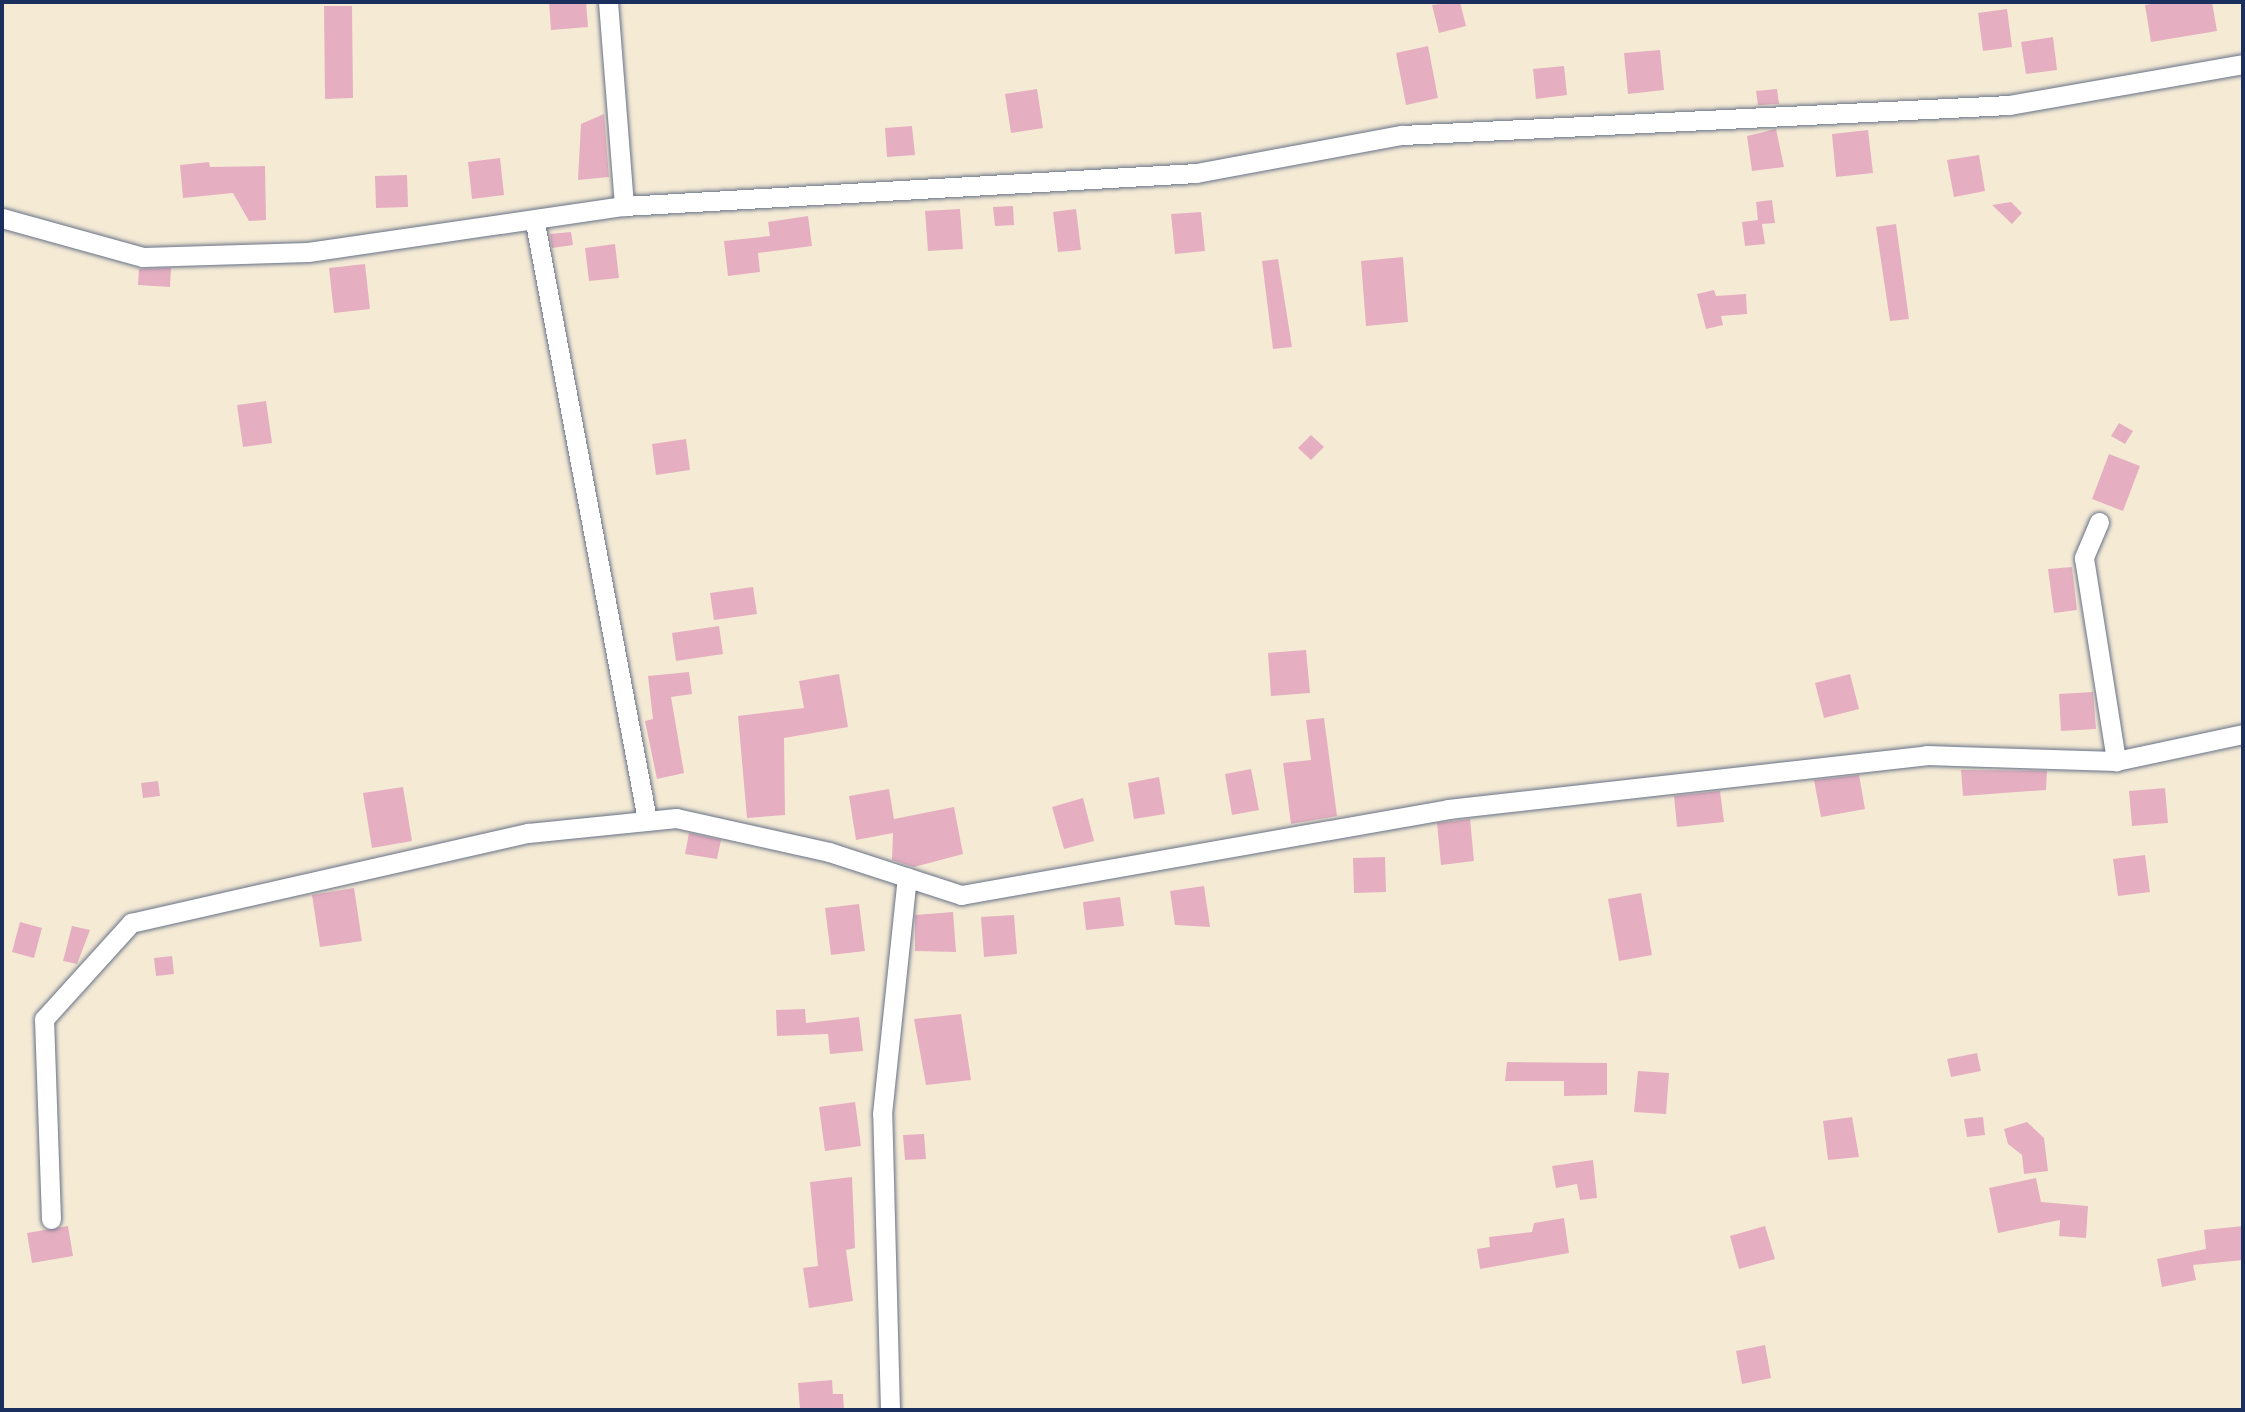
<!DOCTYPE html>
<style>
body{margin:0}
#map{position:relative;width:2245px;height:1412px;overflow:hidden;background:#f5ebd5;font-family:"Indie Flower",sans-serif}
div>[style]{position:absolute}
.building>*{inset:0;background:#e5afc1}
.roads{filter:drop-shadow(0 0 2px #677188) drop-shadow(0 0 2px #677188)}
.street>*{height:19px;margin:-9.5px;padding:0 9.5px;transform-origin:9.5px;border-radius:9.5px;background:#fff}
span{translate:-50% -50%;white-space:nowrap;text-align:center;line-height:1.15;-webkit-text-stroke:5px #fbf7ec;paint-order:stroke}
.frame{position:absolute;inset:0;border:4px solid #1b2f5e;pointer-events:none}
</style>
<div id="map">
<div class="building">
<i style="clip-path:polygon(549px 2px,586px 2px,588px 27px,551px 30px)"></i>
<i style="clip-path:polygon(1460px 2px,1466px 26px,1439px 33px,1432px 5px)"></i>
<i style="clip-path:polygon(2165px 2px,2212px 2px,2217px 31px,2151px 42px,2145px 5px)"></i>
<i style="clip-path:polygon(324px 6px,352px 6px,353px 98px,325px 99px)"></i>
<i style="clip-path:polygon(2007px 9px,2012px 47px,1983px 51px,1978px 13px)"></i>
<i style="clip-path:polygon(2053px 37px,2057px 70px,2026px 74px,2021px 42px)"></i>
<i style="clip-path:polygon(1428px 46px,1438px 98px,1406px 105px,1396px 53px)"></i>
<i style="clip-path:polygon(1660px 50px,1664px 90px,1628px 94px,1624px 53px)"></i>
<i style="clip-path:polygon(1564px 66px,1567px 95px,1536px 99px,1533px 69px)"></i>
<i style="clip-path:polygon(1037px 89px,1043px 128px,1011px 133px,1005px 94px)"></i>
<i style="clip-path:polygon(1777px 89px,1779px 104px,1758px 105px,1756px 91px)"></i>
<i style="clip-path:polygon(604px 114px,609px 177px,578px 180px,581px 124px)"></i>
<i style="clip-path:polygon(912px 126px,915px 155px,887px 157px,885px 128px)"></i>
<i style="clip-path:polygon(1776px 129px,1784px 167px,1752px 171px,1747px 136px)"></i>
<i style="clip-path:polygon(1868px 130px,1873px 173px,1836px 177px,1832px 134px)"></i>
<i style="clip-path:polygon(1979px 155px,1985px 191px,1954px 197px,1947px 160px)"></i>
<i style="clip-path:polygon(500px 158px,504px 195px,472px 199px,468px 162px)"></i>
<i style="clip-path:polygon(209px 162px,210px 167px,265px 166px,266px 220px,249px 221px,233px 193px,183px 198px,180px 165px)"></i>
<i style="clip-path:polygon(407px 175px,408px 207px,376px 208px,375px 176px)"></i>
<i style="clip-path:polygon(1772px 200px,1775px 223px,1762px 224px,1765px 244px,1745px 246px,1742px 222px,1758px 220px,1756px 202px)"></i>
<i style="clip-path:polygon(2011px 202px,2022px 213px,2012px 224px,1992px 205px)"></i>
<i style="clip-path:polygon(1013px 206px,1014px 225px,995px 226px,993px 207px)"></i>
<i style="clip-path:polygon(960px 209px,963px 249px,928px 251px,925px 211px)"></i>
<i style="clip-path:polygon(1076px 209px,1081px 250px,1058px 252px,1053px 212px)"></i>
<i style="clip-path:polygon(1201px 212px,1205px 251px,1175px 254px,1171px 214px)"></i>
<i style="clip-path:polygon(808px 216px,812px 246px,758px 253px,760px 272px,728px 276px,724px 241px,770px 236px,768px 222px)"></i>
<i style="clip-path:polygon(1896px 224px,1909px 319px,1890px 321px,1876px 227px)"></i>
<i style="clip-path:polygon(571px 232px,573px 245px,552px 248px,550px 234px)"></i>
<i style="clip-path:polygon(615px 244px,619px 278px,589px 281px,585px 248px)"></i>
<i style="clip-path:polygon(1403px 257px,1408px 322px,1366px 326px,1361px 261px)"></i>
<i style="clip-path:polygon(1278px 259px,1292px 347px,1273px 349px,1262px 261px)"></i>
<i style="clip-path:polygon(365px 264px,370px 309px,334px 313px,329px 268px)"></i>
<i style="clip-path:polygon(171px 268px,170px 287px,138px 285px,139px 269px)"></i>
<i style="clip-path:polygon(1714px 290px,1716px 296px,1746px 294px,1747px 314px,1721px 316px,1723px 325px,1706px 329px,1697px 294px)"></i>
<i style="clip-path:polygon(266px 401px,272px 443px,243px 447px,237px 405px)"></i>
<i style="clip-path:polygon(2119px 423px,2133px 431px,2125px 444px,2111px 436px)"></i>
<i style="clip-path:polygon(1311px 435px,1324px 447px,1311px 460px,1298px 448px)"></i>
<i style="clip-path:polygon(686px 439px,690px 470px,656px 475px,652px 444px)"></i>
<i style="clip-path:polygon(2109px 454px,2140px 466px,2123px 511px,2092px 499px)"></i>
<i style="clip-path:polygon(2072px 567px,2077px 610px,2054px 613px,2048px 569px)"></i>
<i style="clip-path:polygon(753px 587px,757px 614px,714px 620px,710px 593px)"></i>
<i style="clip-path:polygon(719px 626px,723px 654px,676px 661px,672px 633px)"></i>
<i style="clip-path:polygon(1306px 650px,1310px 693px,1271px 696px,1268px 653px)"></i>
<i style="clip-path:polygon(689px 672px,692px 694px,671px 697px,684px 773px,657px 779px,645px 721px,653px 719px,648px 676px)"></i>
<i style="clip-path:polygon(839px 674px,848px 727px,784px 738px,785px 815px,747px 818px,738px 716px,804px 708px,799px 681px)"></i>
<i style="clip-path:polygon(1850px 674px,1859px 709px,1824px 718px,1815px 683px)"></i>
<i style="clip-path:polygon(2093px 692px,2096px 729px,2061px 731px,2059px 694px)"></i>
<i style="clip-path:polygon(1324px 718px,1337px 816px,1291px 824px,1283px 763px,1311px 760px,1306px 720px)"></i>
<i style="clip-path:polygon(1251px 769px,1259px 810px,1232px 815px,1225px 774px)"></i>
<i style="clip-path:polygon(1961px 770px,2047px 771px,2046px 790px,1963px 796px)"></i>
<i style="clip-path:polygon(1859px 775px,1865px 809px,1821px 817px,1814px 780px)"></i>
<i style="clip-path:polygon(1159px 777px,1165px 814px,1134px 819px,1128px 783px)"></i>
<i style="clip-path:polygon(158px 781px,160px 796px,143px 798px,141px 783px)"></i>
<i style="clip-path:polygon(403px 787px,412px 841px,372px 848px,363px 793px)"></i>
<i style="clip-path:polygon(2165px 788px,2168px 823px,2132px 826px,2129px 791px)"></i>
<i style="clip-path:polygon(889px 789px,894px 819px,954px 807px,963px 854px,914px 867px,892px 860px,893px 833px,856px 840px,849px 796px)"></i>
<i style="clip-path:polygon(1720px 791px,1724px 822px,1677px 827px,1674px 796px)"></i>
<i style="clip-path:polygon(1083px 798px,1094px 841px,1064px 849px,1052px 807px)"></i>
<i style="clip-path:polygon(1470px 819px,1474px 861px,1441px 865px,1437px 823px)"></i>
<i style="clip-path:polygon(689px 833px,721px 840px,717px 859px,685px 854px)"></i>
<i style="clip-path:polygon(2145px 855px,2150px 892px,2118px 896px,2113px 859px)"></i>
<i style="clip-path:polygon(1385px 857px,1386px 892px,1354px 893px,1353px 858px)"></i>
<i style="clip-path:polygon(1204px 886px,1210px 927px,1175px 925px,1170px 891px)"></i>
<i style="clip-path:polygon(354px 888px,362px 941px,320px 947px,312px 895px)"></i>
<i style="clip-path:polygon(1641px 893px,1652px 955px,1619px 961px,1608px 899px)"></i>
<i style="clip-path:polygon(1120px 897px,1124px 926px,1086px 930px,1083px 902px)"></i>
<i style="clip-path:polygon(859px 904px,865px 951px,831px 955px,825px 908px)"></i>
<i style="clip-path:polygon(953px 912px,956px 952px,915px 951px,915px 915px)"></i>
<i style="clip-path:polygon(1014px 915px,1017px 954px,984px 957px,981px 917px)"></i>
<i style="clip-path:polygon(20px 922px,42px 928px,34px 958px,12px 952px)"></i>
<i style="clip-path:polygon(72px 926px,90px 930px,77px 964px,63px 961px)"></i>
<i style="clip-path:polygon(172px 956px,174px 974px,156px 976px,154px 958px)"></i>
<i style="clip-path:polygon(805px 1009px,806px 1023px,859px 1017px,863px 1051px,830px 1054px,828px 1034px,777px 1036px,776px 1010px)"></i>
<i style="clip-path:polygon(961px 1014px,971px 1080px,926px 1085px,914px 1019px)"></i>
<i style="clip-path:polygon(1977px 1053px,1981px 1071px,1951px 1077px,1947px 1059px)"></i>
<i style="clip-path:polygon(1507px 1062px,1607px 1063px,1607px 1095px,1564px 1096px,1564px 1081px,1505px 1081px)"></i>
<i style="clip-path:polygon(1638px 1071px,1669px 1073px,1666px 1114px,1634px 1112px)"></i>
<i style="clip-path:polygon(855px 1102px,861px 1146px,825px 1151px,819px 1107px)"></i>
<i style="clip-path:polygon(1852px 1117px,1859px 1157px,1828px 1160px,1823px 1121px)"></i>
<i style="clip-path:polygon(1983px 1117px,1985px 1135px,1967px 1137px,1964px 1119px)"></i>
<i style="clip-path:polygon(2027px 1122px,2044px 1138px,2048px 1171px,2024px 1174px,2022px 1155px,2008px 1144px,2004px 1129px)"></i>
<i style="clip-path:polygon(924px 1134px,926px 1159px,905px 1160px,903px 1135px)"></i>
<i style="clip-path:polygon(1593px 1160px,1597px 1198px,1580px 1200px,1577px 1184px,1556px 1188px,1552px 1166px)"></i>
<i style="clip-path:polygon(852px 1177px,855px 1248px,846px 1250px,853px 1301px,809px 1308px,803px 1268px,818px 1266px,810px 1182px)"></i>
<i style="clip-path:polygon(2036px 1178px,2041px 1202px,2088px 1206px,2086px 1238px,2059px 1236px,2060px 1220px,1998px 1233px,1989px 1188px)"></i>
<i style="clip-path:polygon(1564px 1218px,1569px 1253px,1480px 1269px,1477px 1249px,1490px 1247px,1489px 1237px,1532px 1232px,1534px 1223px)"></i>
<i style="clip-path:polygon(68px 1226px,73px 1256px,32px 1263px,27px 1233px)"></i>
<i style="clip-path:polygon(1765px 1226px,1775px 1259px,1739px 1269px,1730px 1236px)"></i>
<i style="clip-path:polygon(2243px 1226px,2243px 1260px,2193px 1265px,2196px 1280px,2162px 1287px,2157px 1259px,2206px 1249px,2204px 1230px)"></i>
<i style="clip-path:polygon(1765px 1345px,1771px 1378px,1742px 1384px,1736px 1351px)"></i>
<i style="clip-path:polygon(832px 1380px,833px 1394px,843px 1394px,844px 1410px,800px 1410px,798px 1383px)"></i>
</div>
<div class="roads">
<div class="street">
<i style="left:608px;top:2px;width:205px;rotate:85.5deg"></i>
<i style="left:2px;top:218px;width:146px;rotate:15.5deg"></i>
<i style="left:143px;top:257px;width:165px;rotate:-1.7deg"></i>
<i style="left:308px;top:252px;width:319px;rotate:-8.3deg"></i>
<i style="left:624px;top:206px;width:573px;rotate:-3.3deg"></i>
<i style="left:1196px;top:173px;width:209px;rotate:-10.5deg"></i>
<i style="left:1402px;top:135px;width:608px;rotate:-2.83deg"></i>
<i style="left:2009px;top:105px;width:238px;rotate:-9.9deg"></i>
<i style="left:535px;top:223px;width:607px;rotate:79.37deg"></i>
<i style="left:2099px;top:522px;width:39px;rotate:113deg"></i>
<i style="left:2084px;top:558px;width:206px;rotate:81deg"></i>
<i style="left:51px;top:1219px;width:200px;rotate:-92deg"></i>
<i style="left:44px;top:1019px;width:130px;rotate:-47.8deg"></i>
<i style="left:131px;top:923px;width:407px;rotate:-12.8deg"></i>
<i style="left:528px;top:833px;width:149px;rotate:-5.8deg"></i>
<i style="left:676px;top:818px;width:157px;rotate:12.5deg"></i>
<i style="left:829px;top:852px;width:139px;rotate:18deg"></i>
<i style="left:961px;top:895px;width:495px;rotate:-10deg"></i>
<i style="left:1448px;top:809px;width:481px;rotate:-6.4deg"></i>
<i style="left:1926px;top:755px;width:190px;rotate:1.8deg"></i>
<i style="left:2116px;top:761px;width:130px;rotate:-12deg"></i>
<i style="left:890px;top:1410px;width:296px;rotate:-91.5deg"></i>
<i style="left:882px;top:1114px;width:238px;rotate:-84deg"></i>
</div>
</div>
<div class="frame"></div>
</div>
